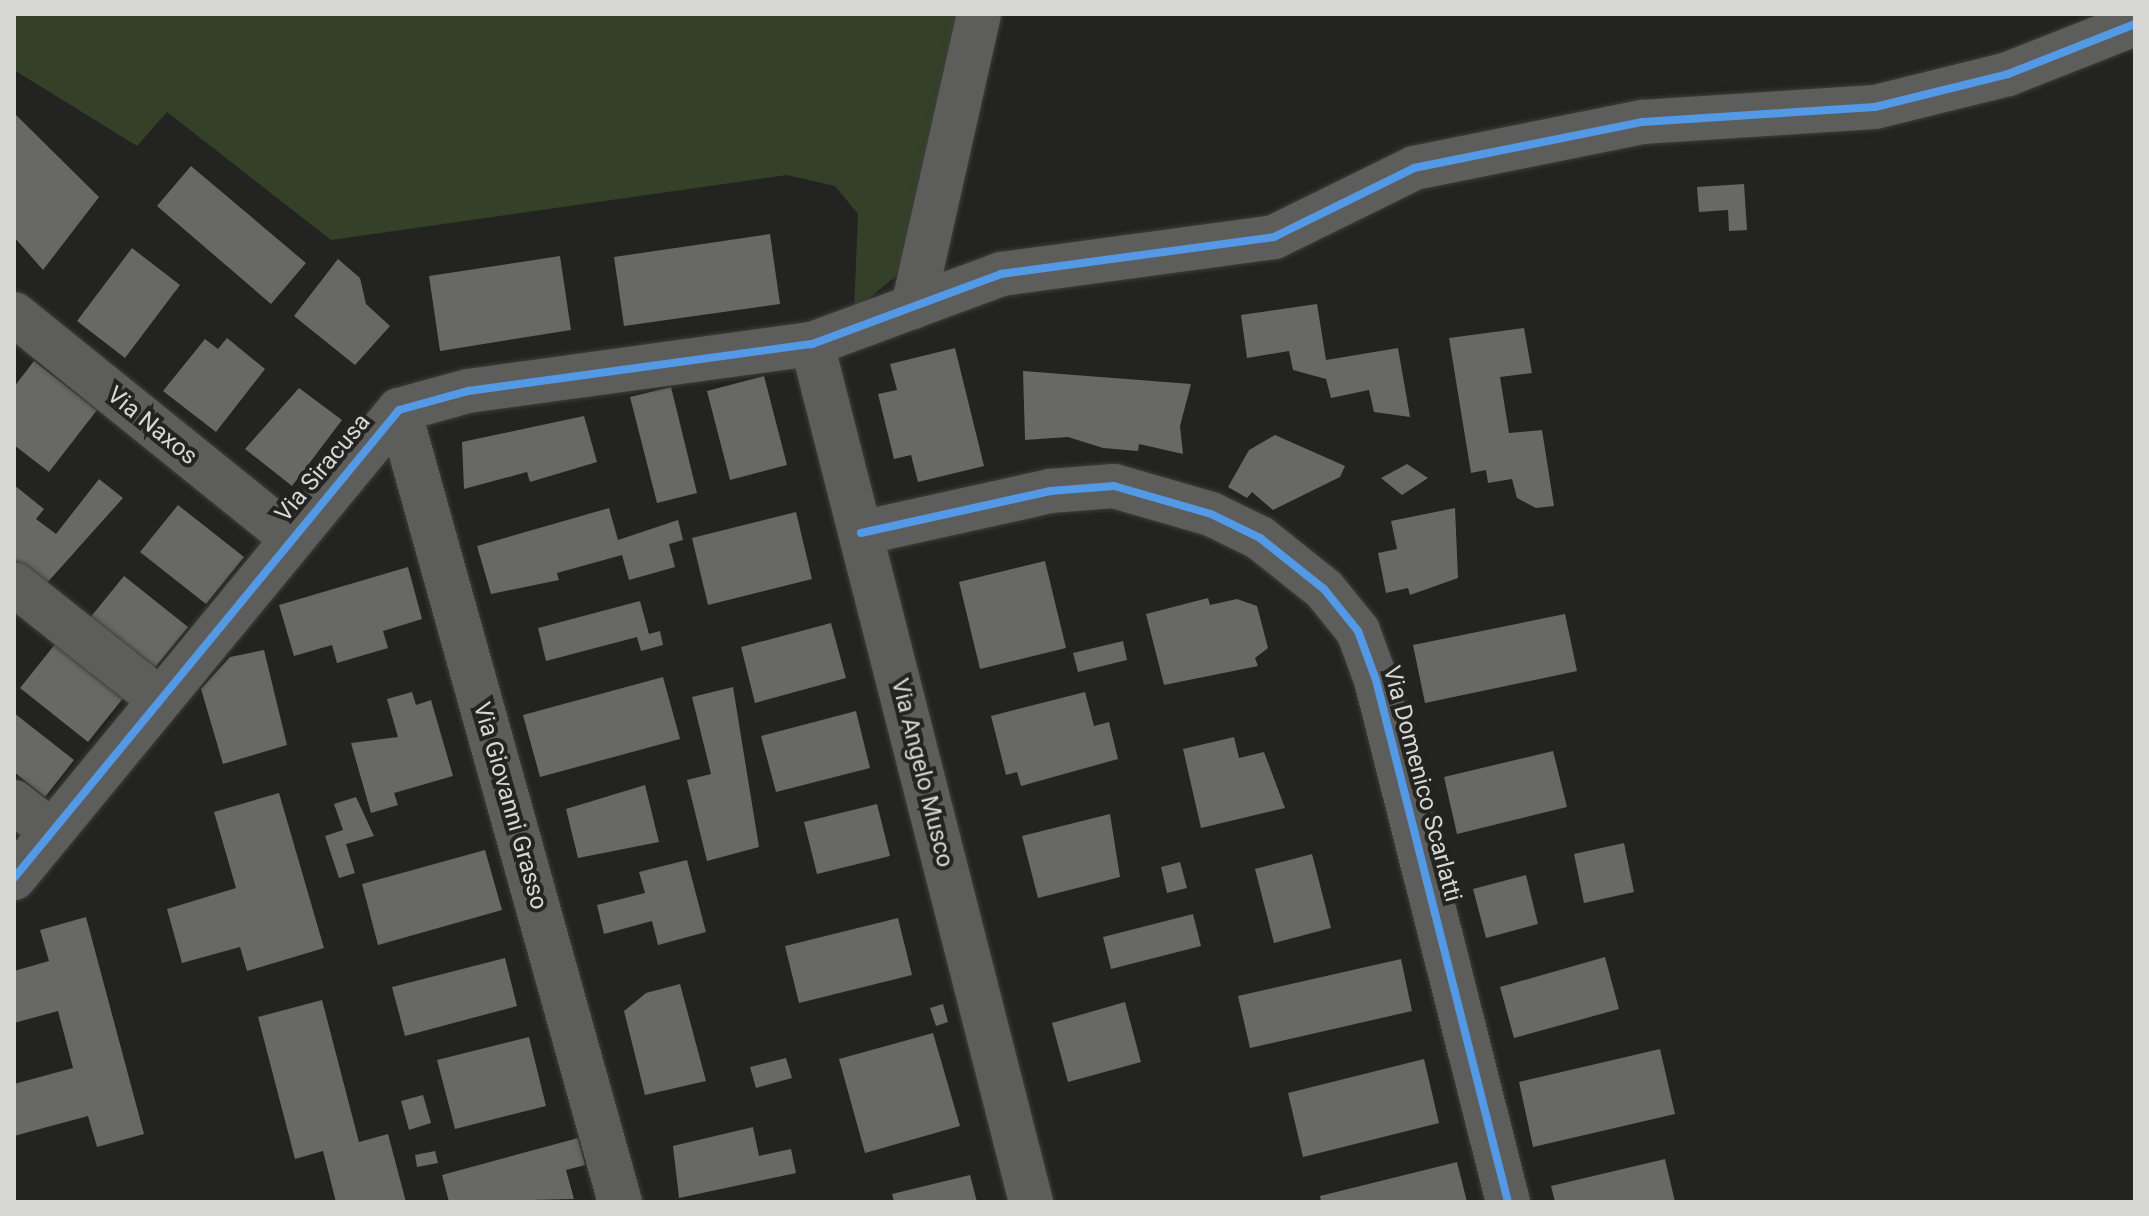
<!DOCTYPE html>
<style>
body{margin:0}
#map{position:relative;width:2149px;height:1216px;overflow:hidden;background:#232322;font-family:Roboto,sans-serif}
div>[style]{position:absolute}
.green>*{inset:0;background:#344027}
.building>*{inset:0;background:#686867}
.roads{filter:drop-shadow(0 0 2px #3d3e3c) drop-shadow(0 0 2px #3d3e3c)}
.minor>*{height:44px;margin:-22px;padding:0 22px;transform-origin:22px;border-radius:22px;background:#5d5d5c}
.cycleway>*{height:8px;margin:-4px;padding:0 4px;transform-origin:4px;border-radius:4px;background:#5399e6}
span{translate:-50% -50%;white-space:nowrap;text-align:center;line-height:1.15;-webkit-text-stroke:8px #232421;paint-order:stroke}
.street-label{font-size:24px;color:#d7d8d6}
.frame{position:absolute;inset:0;border:16px solid #d7d8d6;pointer-events:none}
</style>
<div id="map">
<div class="green">
<i style="clip-path:polygon(14px 14px,965px 14px,909px 265px,854px 311px,858px 214px,835px 186px,787px 175px,331px 240px,167px 112px,137px 146px,14px 70px)"></i>
</div>
<div class="building">
<i style="clip-path:polygon(14px 113px,99px 197px,43px 270px,14px 237px)"></i>
<i style="clip-path:polygon(191px 166px,306px 263px,271px 304px,157px 206px)"></i>
<i style="clip-path:polygon(1744px 184px,1747px 230px,1729px 231px,1728px 210px,1699px 212px,1697px 187px)"></i>
<i style="clip-path:polygon(770px 234px,780px 304px,624px 326px,614px 257px)"></i>
<i style="clip-path:polygon(132px 248px,180px 285px,125px 358px,77px 321px)"></i>
<i style="clip-path:polygon(560px 256px,571px 330px,440px 351px,429px 276px)"></i>
<i style="clip-path:polygon(338px 259px,360px 278px,366px 304px,390px 326px,355px 365px,294px 316px)"></i>
<i style="clip-path:polygon(1317px 304px,1326px 360px,1398px 348px,1410px 417px,1374px 412px,1369px 390px,1331px 398px,1326px 379px,1293px 370px,1289px 351px,1247px 358px,1241px 315px)"></i>
<i style="clip-path:polygon(1524px 328px,1532px 373px,1500px 377px,1509px 433px,1542px 430px,1554px 506px,1536px 508px,1517px 498px,1512px 479px,1488px 483px,1486px 470px,1471px 473px,1449px 338px)"></i>
<i style="clip-path:polygon(227px 338px,265px 369px,216px 432px,163px 391px,205px 339px,218px 349px)"></i>
<i style="clip-path:polygon(955px 348px,984px 466px,918px 482px,911px 455px,894px 459px,878px 394px,897px 390px,890px 364px)"></i>
<i style="clip-path:polygon(34px 361px,97px 410px,49px 472px,14px 445px,14px 387px)"></i>
<i style="clip-path:polygon(1023px 371px,1191px 384px,1180px 426px,1183px 454px,1139px 444px,1138px 451px,1103px 448px,1068px 437px,1025px 440px)"></i>
<i style="clip-path:polygon(764px 376px,787px 465px,730px 480px,707px 391px)"></i>
<i style="clip-path:polygon(671px 387px,697px 493px,657px 503px,630px 397px)"></i>
<i style="clip-path:polygon(299px 388px,342px 420px,292px 486px,245px 449px)"></i>
<i style="clip-path:polygon(584px 416px,597px 462px,530px 482px,527px 472px,464px 489px,462px 442px)"></i>
<i style="clip-path:polygon(1275px 435px,1345px 466px,1340px 477px,1273px 510px,1252px 492px,1247px 498px,1228px 487px,1249px 450px)"></i>
<i style="clip-path:polygon(1407px 464px,1428px 478px,1402px 495px,1381px 478px)"></i>
<i style="clip-path:polygon(99px 479px,123px 498px,46px 584px,14px 559px,14px 485px,44px 509px,36px 519px,56px 534px)"></i>
<i style="clip-path:polygon(178px 505px,244px 557px,206px 604px,140px 552px)"></i>
<i style="clip-path:polygon(609px 508px,618px 540px,678px 520px,683px 540px,669px 544px,675px 567px,629px 580px,622px 555px,557px 573px,559px 580px,491px 594px,477px 546px)"></i>
<i style="clip-path:polygon(1455px 508px,1458px 578px,1410px 595px,1408px 588px,1386px 593px,1378px 553px,1397px 549px,1391px 521px)"></i>
<i style="clip-path:polygon(796px 512px,812px 579px,708px 605px,692px 538px)"></i>
<i style="clip-path:polygon(1045px 561px,1066px 648px,980px 669px,959px 582px)"></i>
<i style="clip-path:polygon(408px 567px,422px 619px,383px 631px,388px 648px,337px 663px,332px 645px,294px 656px,279px 605px)"></i>
<i style="clip-path:polygon(124px 576px,188px 627px,153px 670px,89px 619px)"></i>
<i style="clip-path:polygon(1208px 598px,1210px 605px,1237px 599px,1257px 606px,1268px 648px,1255px 658px,1258px 666px,1164px 685px,1146px 614px)"></i>
<i style="clip-path:polygon(640px 601px,649px 634px,660px 631px,663px 645px,641px 651px,637px 637px,546px 661px,538px 628px)"></i>
<i style="clip-path:polygon(1565px 614px,1577px 671px,1425px 703px,1413px 645px)"></i>
<i style="clip-path:polygon(831px 623px,846px 678px,755px 703px,741px 647px)"></i>
<i style="clip-path:polygon(1123px 641px,1127px 660px,1078px 672px,1073px 653px)"></i>
<i style="clip-path:polygon(56px 643px,124px 697px,88px 742px,20px 688px)"></i>
<i style="clip-path:polygon(264px 650px,287px 745px,223px 764px,201px 689px,230px 657px)"></i>
<i style="clip-path:polygon(663px 677px,680px 739px,540px 777px,523px 715px)"></i>
<i style="clip-path:polygon(733px 687px,759px 847px,707px 861px,687px 780px,711px 774px,692px 697px)"></i>
<i style="clip-path:polygon(412px 692px,416px 705px,431px 700px,453px 776px,394px 793px,398px 805px,371px 813px,351px 743px,398px 737px,387px 699px)"></i>
<i style="clip-path:polygon(1085px 692px,1094px 726px,1109px 722px,1118px 759px,1021px 786px,1017px 772px,1006px 775px,991px 716px)"></i>
<i style="clip-path:polygon(856px 711px,870px 768px,776px 792px,761px 736px)"></i>
<i style="clip-path:polygon(14px 713px,74px 760px,45px 797px,14px 772px)"></i>
<i style="clip-path:polygon(1234px 737px,1239px 758px,1264px 752px,1285px 808px,1201px 828px,1183px 749px)"></i>
<i style="clip-path:polygon(1553px 751px,1567px 807px,1457px 834px,1444px 777px)"></i>
<i style="clip-path:polygon(645px 785px,659px 842px,578px 858px,566px 809px)"></i>
<i style="clip-path:polygon(279px 793px,324px 948px,247px 971px,240px 947px,182px 963px,167px 909px,236px 888px,214px 812px)"></i>
<i style="clip-path:polygon(356px 797px,374px 836px,346px 844px,355px 873px,339px 878px,325px 836px,343px 830px,334px 804px)"></i>
<i style="clip-path:polygon(877px 804px,890px 856px,817px 874px,804px 822px)"></i>
<i style="clip-path:polygon(1110px 814px,1120px 877px,1038px 898px,1022px 836px)"></i>
<i style="clip-path:polygon(1624px 843px,1634px 892px,1584px 903px,1574px 854px)"></i>
<i style="clip-path:polygon(485px 850px,502px 910px,378px 945px,362px 884px)"></i>
<i style="clip-path:polygon(1312px 854px,1331px 928px,1274px 943px,1255px 869px)"></i>
<i style="clip-path:polygon(687px 860px,706px 932px,658px 945px,652px 921px,604px 934px,597px 905px,645px 893px,639px 872px)"></i>
<i style="clip-path:polygon(1180px 862px,1187px 888px,1167px 893px,1161px 867px)"></i>
<i style="clip-path:polygon(1526px 875px,1538px 924px,1486px 938px,1473px 889px)"></i>
<i style="clip-path:polygon(1193px 914px,1201px 946px,1111px 969px,1103px 937px)"></i>
<i style="clip-path:polygon(86px 917px,144px 1134px,97px 1147px,88px 1116px,14px 1136px,14px 1084px,73px 1068px,58px 1011px,14px 1023px,14px 971px,49px 961px,40px 930px)"></i>
<i style="clip-path:polygon(898px 918px,912px 975px,799px 1003px,785px 946px)"></i>
<i style="clip-path:polygon(1605px 957px,1619px 1009px,1514px 1038px,1500px 987px)"></i>
<i style="clip-path:polygon(505px 958px,517px 1006px,405px 1036px,392px 987px)"></i>
<i style="clip-path:polygon(1401px 959px,1412px 1011px,1250px 1048px,1238px 996px)"></i>
<i style="clip-path:polygon(680px 984px,706px 1081px,645px 1095px,624px 1011px,646px 993px)"></i>
<i style="clip-path:polygon(322px 1000px,359px 1142px,388px 1134px,406px 1202px,336px 1202px,323px 1151px,295px 1159px,258px 1017px)"></i>
<i style="clip-path:polygon(1125px 1002px,1141px 1062px,1068px 1082px,1052px 1023px)"></i>
<i style="clip-path:polygon(943px 1004px,948px 1022px,936px 1026px,930px 1008px)"></i>
<i style="clip-path:polygon(933px 1033px,960px 1126px,865px 1153px,839px 1059px)"></i>
<i style="clip-path:polygon(529px 1037px,546px 1106px,455px 1129px,437px 1060px)"></i>
<i style="clip-path:polygon(1660px 1049px,1675px 1114px,1533px 1147px,1519px 1082px)"></i>
<i style="clip-path:polygon(786px 1058px,792px 1078px,756px 1088px,750px 1067px)"></i>
<i style="clip-path:polygon(1424px 1059px,1439px 1123px,1303px 1157px,1288px 1093px)"></i>
<i style="clip-path:polygon(423px 1095px,431px 1123px,409px 1130px,401px 1101px)"></i>
<i style="clip-path:polygon(753px 1127px,759px 1156px,791px 1149px,796px 1173px,679px 1198px,673px 1146px)"></i>
<i style="clip-path:polygon(578px 1138px,585px 1165px,566px 1170px,574px 1199px,449px 1202px,442px 1175px)"></i>
<i style="clip-path:polygon(435px 1151px,438px 1163px,417px 1167px,415px 1155px)"></i>
<i style="clip-path:polygon(1665px 1159px,1675px 1202px,1555px 1202px,1551px 1186px)"></i>
<i style="clip-path:polygon(1457px 1162px,1467px 1202px,1321px 1202px,1320px 1196px)"></i>
<i style="clip-path:polygon(970px 1175px,977px 1202px,894px 1202px,892px 1194px)"></i>
</div>
<div class="roads">
<div class="minor">
<i style="left:913px;top:307px;width:300px;rotate:-77.3deg"></i>
<i style="left:14px;top:314px;width:355px;rotate:38.9deg"></i>
<i style="left:812px;top:344px;width:886px;rotate:75.68deg"></i>
<i style="left:399px;top:410px;width:822px;rotate:74.41deg"></i>
<i style="left:861px;top:533px;width:194px;rotate:-12.5deg"></i>
<i style="left:1050px;top:491px;width:64px;rotate:-4.5deg"></i>
<i style="left:1114px;top:486px;width:101px;rotate:16.1deg"></i>
<i style="left:1211px;top:514px;width:55px;rotate:26.1deg"></i>
<i style="left:1260px;top:538px;width:82px;rotate:38.6deg"></i>
<i style="left:1324px;top:589px;width:54px;rotate:51deg"></i>
<i style="left:1358px;top:631px;width:52px;rotate:69.8deg"></i>
<i style="left:1376px;top:680px;width:538px;rotate:75.81deg"></i>
<i style="left:14px;top:584px;width:185px;rotate:38.4deg"></i>
<i style="left:14px;top:802px;width:47px;rotate:38.1deg"></i>
<i style="left:14px;top:878px;width:606px;rotate:-50.56deg"></i>
<i style="left:399px;top:410px;width:72px;rotate:-15.4deg"></i>
<i style="left:468px;top:391px;width:347px;rotate:-7.8deg"></i>
<i style="left:812px;top:344px;width:202px;rotate:-20.3deg"></i>
<i style="left:1001px;top:274px;width:275px;rotate:-7.7deg"></i>
<i style="left:1274px;top:237px;width:156px;rotate:-26.2deg"></i>
<i style="left:1414px;top:168px;width:233px;rotate:-11.4deg"></i>
<i style="left:1642px;top:122px;width:233px;rotate:-3.7deg"></i>
<i style="left:1875px;top:107px;width:137px;rotate:-13.9deg"></i>
<i style="left:2008px;top:74px;width:136px;rotate:-21.5deg"></i>
</div>
</div>
<div class="cycleway">
<i style="left:861px;top:533px;width:194px;rotate:-12.5deg"></i>
<i style="left:1050px;top:491px;width:64px;rotate:-4.5deg"></i>
<i style="left:1114px;top:486px;width:101px;rotate:16.1deg"></i>
<i style="left:1211px;top:514px;width:55px;rotate:26.1deg"></i>
<i style="left:1260px;top:538px;width:82px;rotate:38.6deg"></i>
<i style="left:1324px;top:589px;width:54px;rotate:51deg"></i>
<i style="left:1358px;top:631px;width:52px;rotate:69.8deg"></i>
<i style="left:1376px;top:680px;width:538px;rotate:75.81deg"></i>
<i style="left:14px;top:878px;width:606px;rotate:-50.56deg"></i>
<i style="left:399px;top:410px;width:72px;rotate:-15.4deg"></i>
<i style="left:468px;top:391px;width:347px;rotate:-7.8deg"></i>
<i style="left:812px;top:344px;width:202px;rotate:-20.3deg"></i>
<i style="left:1001px;top:274px;width:275px;rotate:-7.7deg"></i>
<i style="left:1274px;top:237px;width:156px;rotate:-26.2deg"></i>
<i style="left:1414px;top:168px;width:233px;rotate:-11.4deg"></i>
<i style="left:1642px;top:122px;width:233px;rotate:-3.7deg"></i>
<i style="left:1875px;top:107px;width:137px;rotate:-13.9deg"></i>
<i style="left:2008px;top:74px;width:136px;rotate:-21.5deg"></i>
</div>
<div class="street-label">
<span style="left:152px;top:426px;rotate:39deg">Via Naxos</span>
<span style="left:323px;top:468px;rotate:-50deg">Via Siracusa</span>
<span style="left:922px;top:773px;rotate:76deg">Via Angelo Musco</span>
<span style="left:1422px;top:784px;rotate:75deg">Via Domenico Scarlatti</span>
<span style="left:510px;top:806px;rotate:74deg">Via Giovanni Grasso</span>
</div>
<div class="frame"></div>
</div>
